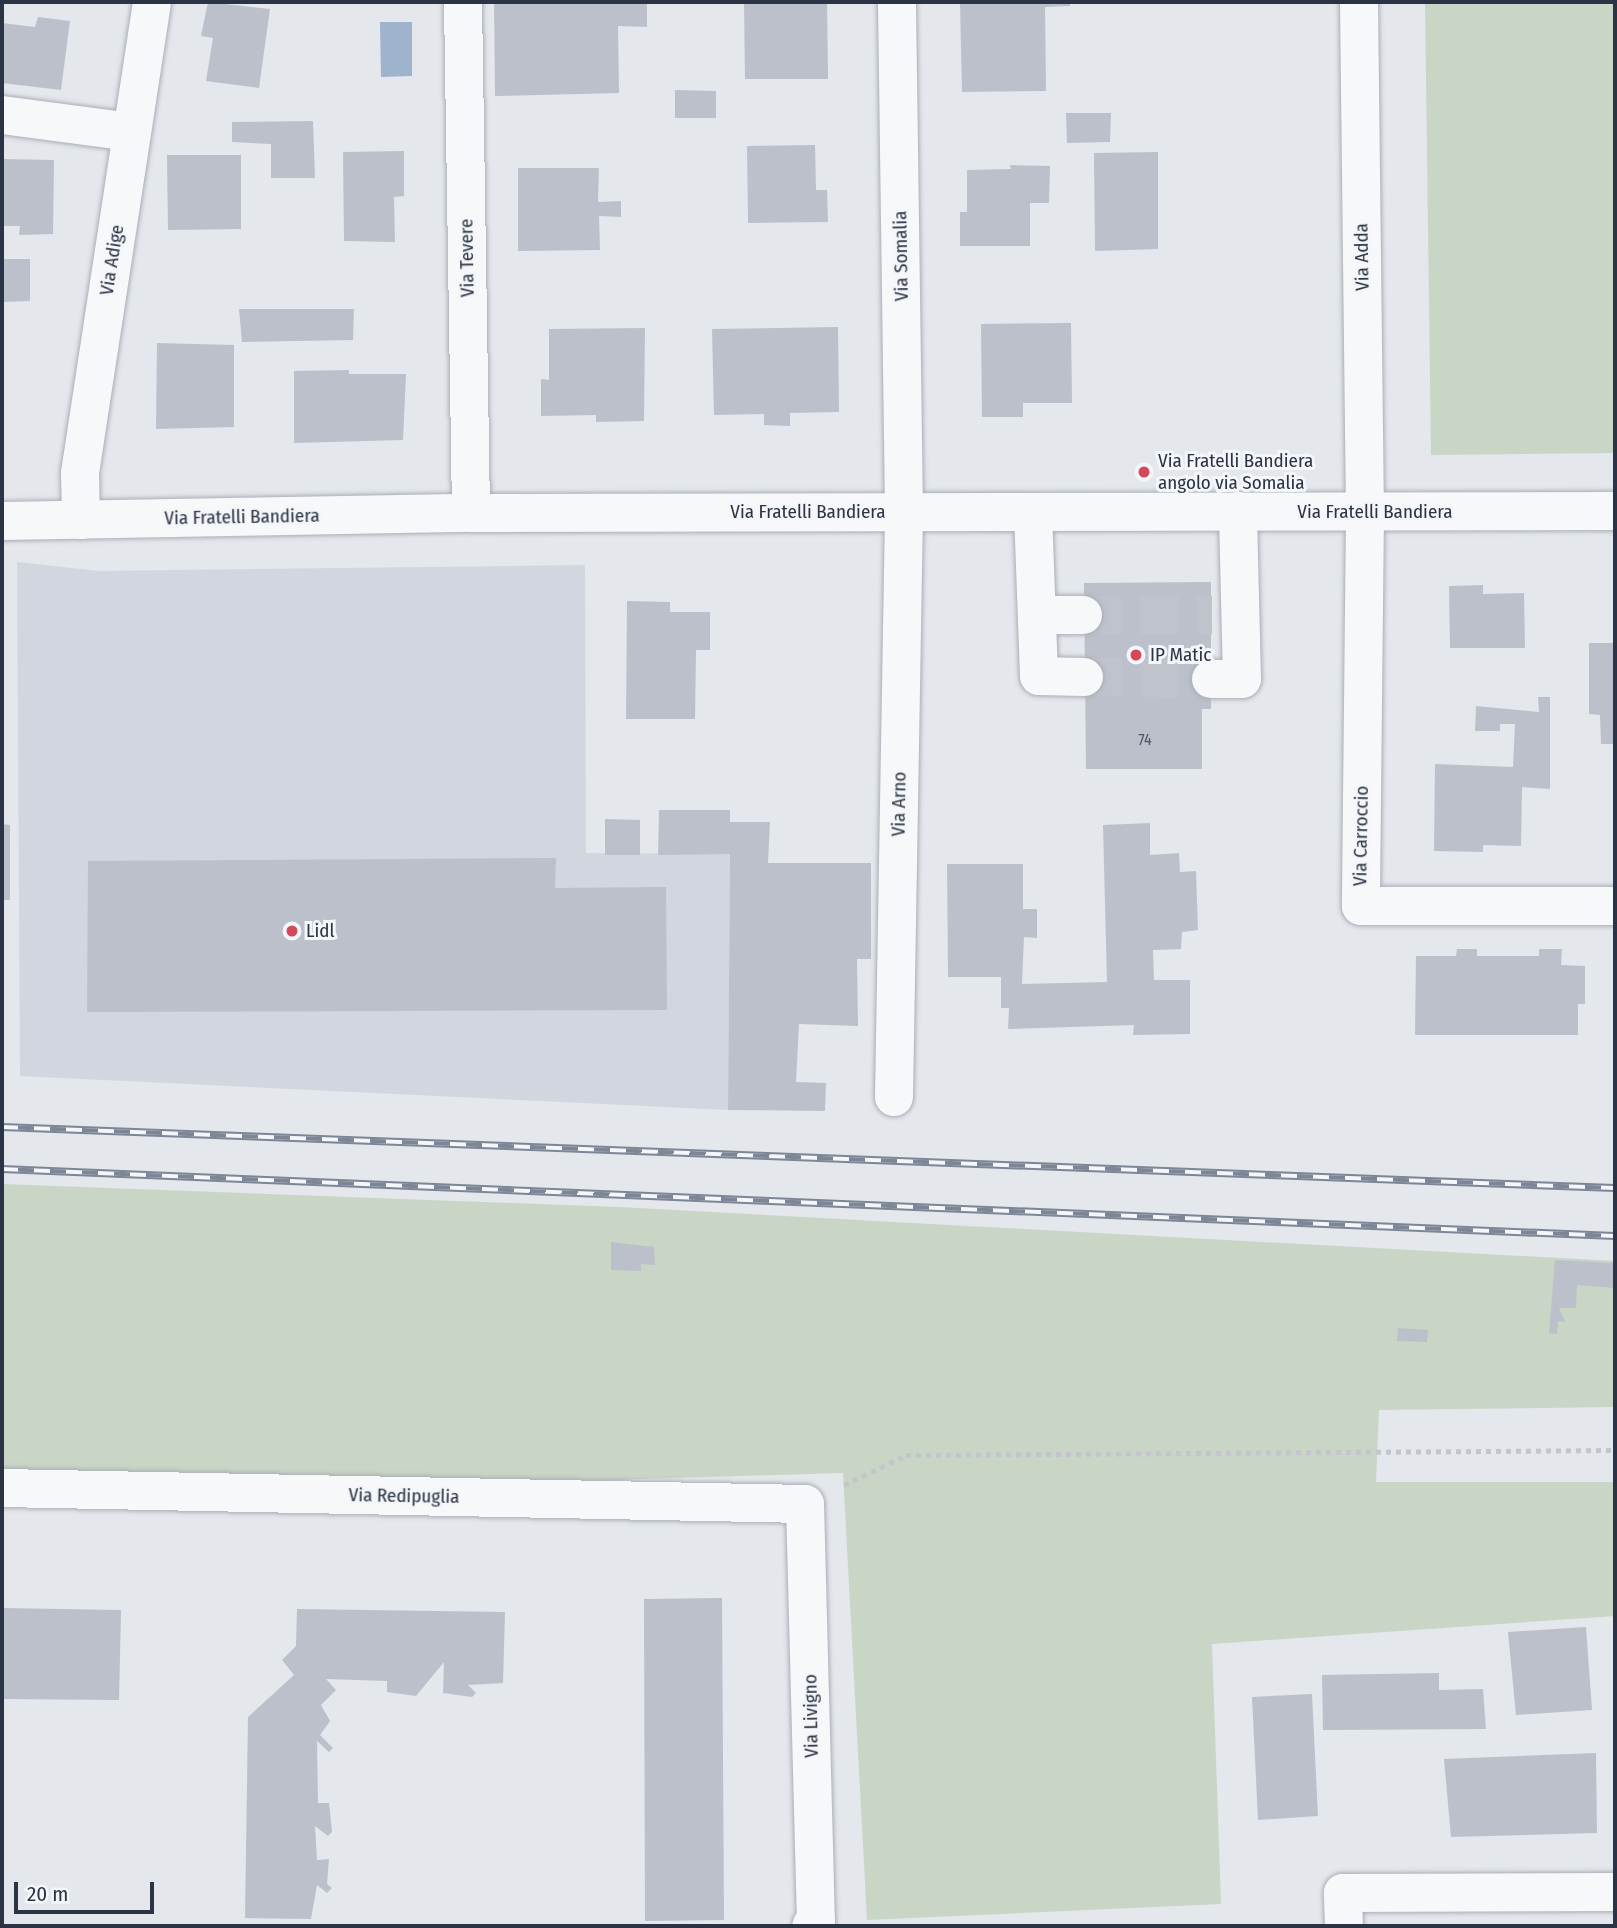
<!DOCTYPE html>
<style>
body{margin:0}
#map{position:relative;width:1617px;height:1928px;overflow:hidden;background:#e4e7ec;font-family:"Fira Sans Condensed",sans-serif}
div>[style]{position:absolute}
.built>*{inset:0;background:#d2d6de}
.green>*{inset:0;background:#c9d6c5}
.water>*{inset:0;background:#9fb4cc}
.building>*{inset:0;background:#bbc0ca}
.minor-tunnel>*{height:38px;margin-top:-19px;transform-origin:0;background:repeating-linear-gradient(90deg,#bfc3cb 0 38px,transparent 0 57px)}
.path>*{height:4.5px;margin-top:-2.25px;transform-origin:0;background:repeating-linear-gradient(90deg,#c2c5cb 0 5px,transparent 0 10px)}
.roads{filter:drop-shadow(0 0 2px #a9aeb7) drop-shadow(0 0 2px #a9aeb7)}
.minor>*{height:38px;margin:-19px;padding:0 19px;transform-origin:19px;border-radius:19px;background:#f7f8fa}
.rail>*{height:8px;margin-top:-4px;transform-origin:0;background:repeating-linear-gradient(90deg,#f4f6f9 0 16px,#7d8696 0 32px);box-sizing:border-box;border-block:2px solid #7d8696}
.dots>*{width:19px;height:19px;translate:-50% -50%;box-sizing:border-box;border:4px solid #f4f6f9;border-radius:50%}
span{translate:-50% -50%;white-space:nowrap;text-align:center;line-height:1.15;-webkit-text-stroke:6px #f4f6f9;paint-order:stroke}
.number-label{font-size:16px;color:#4f5766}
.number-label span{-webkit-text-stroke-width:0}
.street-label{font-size:19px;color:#2b3445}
.poi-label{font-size:19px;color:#2b3445}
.left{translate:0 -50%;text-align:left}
.frame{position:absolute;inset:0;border:4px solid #2b3445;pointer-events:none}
.scale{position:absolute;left:14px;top:1882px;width:140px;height:32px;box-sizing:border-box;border:4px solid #2b3445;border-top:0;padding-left:9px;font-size:21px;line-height:24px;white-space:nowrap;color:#2b3445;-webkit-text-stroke:5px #f4f6f9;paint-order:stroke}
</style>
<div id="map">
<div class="built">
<i style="clip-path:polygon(17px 562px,99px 571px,585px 565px,586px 853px,730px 854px,728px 1110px,20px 1076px)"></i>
</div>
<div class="green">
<i style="clip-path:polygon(1425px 2px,1615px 2px,1615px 453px,1431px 455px)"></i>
<i style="clip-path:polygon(2px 1184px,619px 1207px,1615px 1261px,1615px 1407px,1379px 1410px,1376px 1482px,1615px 1482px,1615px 1616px,1212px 1644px,1221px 1904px,867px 1920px,843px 1473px,609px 1480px,608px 1496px,2px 1476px)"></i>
</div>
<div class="water">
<i style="clip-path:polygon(380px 22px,412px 22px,412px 76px,381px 77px)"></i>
</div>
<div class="building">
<i style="clip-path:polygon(208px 2px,270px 9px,259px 88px,206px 81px,213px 38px,201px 36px)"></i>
<i style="clip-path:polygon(494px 2px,647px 2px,647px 27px,618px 26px,619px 93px,495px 96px)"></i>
<i style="clip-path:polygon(744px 2px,827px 2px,828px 79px,745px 79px)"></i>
<i style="clip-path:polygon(960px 2px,1070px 2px,1070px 6px,1045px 7px,1046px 91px,962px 92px)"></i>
<i style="clip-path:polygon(38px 17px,70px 21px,61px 90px,2px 83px,2px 23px,35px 27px)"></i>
<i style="clip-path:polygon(675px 90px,716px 91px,716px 118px,675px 118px)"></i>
<i style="clip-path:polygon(1066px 113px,1111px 113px,1110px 142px,1067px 143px)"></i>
<i style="clip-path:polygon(313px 121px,315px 178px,271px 178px,271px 144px,232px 142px,232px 122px)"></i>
<i style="clip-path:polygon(815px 145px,816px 190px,827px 190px,828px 222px,748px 223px,747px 146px)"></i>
<i style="clip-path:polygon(404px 151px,404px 196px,394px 197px,395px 242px,344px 241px,343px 152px)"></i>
<i style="clip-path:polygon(1158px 152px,1158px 249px,1095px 251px,1094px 153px)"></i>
<i style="clip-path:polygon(167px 155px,241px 155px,241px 229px,168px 230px)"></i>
<i style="clip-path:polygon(2px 159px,54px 160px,53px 234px,19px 235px,20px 226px,2px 226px)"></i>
<i style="clip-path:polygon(1010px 165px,1050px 166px,1049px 203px,1030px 203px,1030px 246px,960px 246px,960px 212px,967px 212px,967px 170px,1011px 169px)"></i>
<i style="clip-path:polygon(518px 168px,599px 168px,598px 202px,621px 201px,621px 217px,599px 216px,600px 250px,518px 251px)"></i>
<i style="clip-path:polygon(2px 259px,30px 259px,30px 301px,2px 302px)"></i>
<i style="clip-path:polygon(239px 309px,354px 309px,353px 340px,242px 342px)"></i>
<i style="clip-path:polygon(1071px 323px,1072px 403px,1023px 403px,1023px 417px,982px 417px,981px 324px)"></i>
<i style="clip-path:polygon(838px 327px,839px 412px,790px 413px,790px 426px,764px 425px,764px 414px,714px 415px,712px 329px)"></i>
<i style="clip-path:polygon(645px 328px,644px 421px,596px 422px,596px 415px,541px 416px,541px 379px,549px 380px,549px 329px)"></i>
<i style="clip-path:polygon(157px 343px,234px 345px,234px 427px,156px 429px)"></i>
<i style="clip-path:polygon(349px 370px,349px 374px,406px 374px,403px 440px,294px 443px,294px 371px)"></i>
<i style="clip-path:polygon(1211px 582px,1211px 709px,1202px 709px,1202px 769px,1086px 769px,1084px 583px)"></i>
<i style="clip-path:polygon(1483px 585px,1483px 594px,1524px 593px,1525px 648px,1450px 648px,1449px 586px)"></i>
<i style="clip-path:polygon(627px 601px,670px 602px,670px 612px,710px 612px,710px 650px,696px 650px,695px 719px,626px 719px)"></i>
<i style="clip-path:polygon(1589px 643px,1615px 643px,1615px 744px,1601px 744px,1600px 715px,1589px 714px)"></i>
<i style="clip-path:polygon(1538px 697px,1550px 697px,1550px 789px,1522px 787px,1521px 846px,1483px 845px,1483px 852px,1434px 851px,1435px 764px,1513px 767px,1515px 724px,1500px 724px,1500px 731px,1475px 731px,1476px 706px,1539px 712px)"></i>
<i style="clip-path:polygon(659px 810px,730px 810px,730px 822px,770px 822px,768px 863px,871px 863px,871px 959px,857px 959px,858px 1026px,799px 1024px,796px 1082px,826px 1083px,825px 1111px,728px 1110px,730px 854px,658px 855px)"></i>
<i style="clip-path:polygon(605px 819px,640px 820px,640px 855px,605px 855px)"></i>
<i style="clip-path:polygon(1150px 823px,1150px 855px,1179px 853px,1180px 872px,1196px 871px,1198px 930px,1182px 932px,1181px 949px,1153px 950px,1154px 980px,1190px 980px,1190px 1034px,1133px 1035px,1134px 1025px,1008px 1029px,1009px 1008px,1001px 1008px,1001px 977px,948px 977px,947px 864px,1023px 864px,1023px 909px,1037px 909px,1037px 938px,1024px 937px,1022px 984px,1107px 982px,1103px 825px)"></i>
<i style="clip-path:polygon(2px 824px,10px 825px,10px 900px,2px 900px)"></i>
<i style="clip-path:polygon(556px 858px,555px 888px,666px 887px,667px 1010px,87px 1012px,88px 861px)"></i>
<i style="clip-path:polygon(1457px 949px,1477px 949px,1477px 956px,1539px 956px,1539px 949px,1562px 949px,1561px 965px,1585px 966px,1585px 1004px,1578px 1004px,1578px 1035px,1415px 1035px,1416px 956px,1456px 956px)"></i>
<i style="clip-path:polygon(611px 1242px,654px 1247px,655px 1265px,641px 1264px,641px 1271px,611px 1270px)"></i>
<i style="clip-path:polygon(1555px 1260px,1615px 1263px,1615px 1288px,1577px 1285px,1576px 1308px,1559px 1308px,1565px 1322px,1558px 1321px,1557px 1334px,1549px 1333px)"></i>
<i style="clip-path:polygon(1398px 1328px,1428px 1330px,1427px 1342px,1397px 1341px)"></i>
<i style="clip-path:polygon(722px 1598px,724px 1920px,645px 1921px,644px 1599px)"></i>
<i style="clip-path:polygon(2px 1608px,121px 1610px,119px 1700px,2px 1699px)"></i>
<i style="clip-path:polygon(297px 1609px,505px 1612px,503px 1683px,468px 1685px,476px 1693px,472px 1697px,443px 1693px,444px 1662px,416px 1696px,387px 1692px,387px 1681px,326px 1679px,336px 1690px,321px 1705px,330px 1721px,320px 1735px,333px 1748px,329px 1752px,317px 1741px,318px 1803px,329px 1803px,332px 1832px,328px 1836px,315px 1826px,317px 1860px,329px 1859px,327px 1884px,332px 1888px,327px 1893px,317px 1885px,311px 1919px,245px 1918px,248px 1717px,294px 1675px,282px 1660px,296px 1646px)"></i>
<i style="clip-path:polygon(1586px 1627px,1592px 1710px,1516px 1715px,1508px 1632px)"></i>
<i style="clip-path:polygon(1439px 1673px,1439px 1690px,1483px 1689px,1486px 1729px,1323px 1730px,1322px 1675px)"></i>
<i style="clip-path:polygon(1312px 1694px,1318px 1816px,1258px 1820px,1252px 1697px)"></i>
<i style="clip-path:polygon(1596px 1753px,1597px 1833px,1451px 1837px,1444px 1759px)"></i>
</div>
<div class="minor-tunnel">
<i style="left:1083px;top:615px;width:129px"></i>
<i style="left:1084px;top:677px;width:127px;rotate:0.9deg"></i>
</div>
<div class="path">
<i style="left:844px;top:1485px;width:69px;rotate:-25.8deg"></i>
<i style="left:906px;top:1455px;width:709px;rotate:-0.4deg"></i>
</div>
<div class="roads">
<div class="minor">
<i style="left:463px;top:2px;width:511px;rotate:89.1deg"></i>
<i style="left:1359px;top:2px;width:510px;rotate:89.33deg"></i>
<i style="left:1365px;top:512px;width:394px;rotate:90.6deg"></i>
<i style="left:1361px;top:906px;width:254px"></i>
<i style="left:2px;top:115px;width:131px;rotate:7.5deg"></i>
<i style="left:1033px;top:512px;width:164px;rotate:87.9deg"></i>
<i style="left:1039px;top:676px;width:45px;rotate:1.3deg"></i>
<i style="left:81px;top:520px;width:47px;rotate:-91.2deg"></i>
<i style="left:80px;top:473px;width:476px;rotate:-81.3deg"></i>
<i style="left:2px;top:521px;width:469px;rotate:-1deg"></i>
<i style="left:471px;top:513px;width:1144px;rotate:-0.1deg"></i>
<i style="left:1037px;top:615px;width:46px"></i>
<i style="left:1211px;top:679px;width:31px"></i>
<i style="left:1242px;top:679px;width:168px;rotate:-91.4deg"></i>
<i style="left:894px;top:1097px;width:586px;rotate:-89.02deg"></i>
<i style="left:904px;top:511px;width:509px;rotate:-90.79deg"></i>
<i style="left:2px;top:1488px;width:803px;rotate:1.14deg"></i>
<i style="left:805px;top:1504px;width:418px;rotate:88.5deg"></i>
<i style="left:816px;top:1922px;width:6px;rotate:141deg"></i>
<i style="left:1344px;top:1926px;width:33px;rotate:-92deg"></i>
<i style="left:1343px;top:1893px;width:272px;rotate:-0.2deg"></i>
</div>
</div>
<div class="rail">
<i style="left:2px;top:1127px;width:1614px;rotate:2.17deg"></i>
<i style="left:2px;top:1169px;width:1614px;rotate:2.38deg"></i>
</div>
<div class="dots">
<i style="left:1144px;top:472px;background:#d1495b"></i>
<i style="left:1136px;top:655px;background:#d1495b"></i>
<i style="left:292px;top:931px;background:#d1495b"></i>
</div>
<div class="number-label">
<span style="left:1145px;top:740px">74</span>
</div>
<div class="street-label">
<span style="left:901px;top:256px;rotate:-91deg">Via Somalia</span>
<span style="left:1362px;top:257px;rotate:-91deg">Via Adda</span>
<span style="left:467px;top:258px;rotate:-91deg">Via Tevere</span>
<span style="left:112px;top:260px;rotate:-81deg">Via Adige</span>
<span style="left:808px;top:512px">Via Fratelli Bandiera</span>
<span style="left:1375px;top:512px">Via Fratelli Bandiera</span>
<span style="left:242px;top:517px;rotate:-1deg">Via Fratelli Bandiera</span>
<span style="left:899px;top:804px;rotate:-89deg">Via Arno</span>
<span style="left:1361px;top:836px;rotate:-89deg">Via Carroccio</span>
<span style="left:404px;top:1496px;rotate:1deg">Via Redipuglia</span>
<span style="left:811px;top:1716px;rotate:-91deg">Via Livigno</span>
</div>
<div class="poi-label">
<span class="left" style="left:1158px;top:472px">Via Fratelli Bandiera<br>angolo via Somalia</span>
<span class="left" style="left:1150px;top:655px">IP Matic</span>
<span class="left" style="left:306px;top:931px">Lidl</span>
</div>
<div class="frame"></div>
<div class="scale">20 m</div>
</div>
